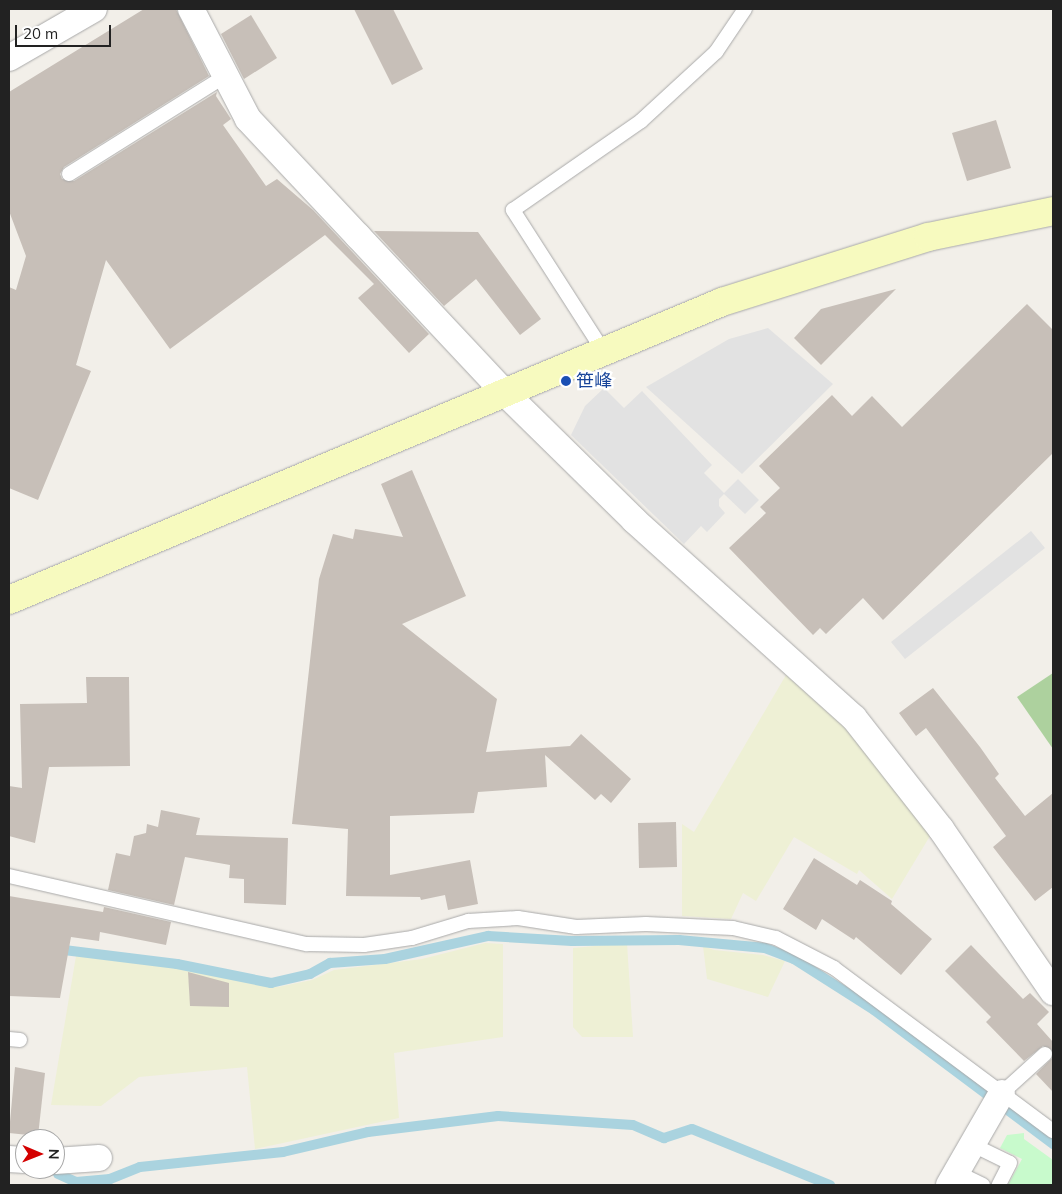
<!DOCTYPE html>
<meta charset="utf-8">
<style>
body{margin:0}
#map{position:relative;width:1062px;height:1194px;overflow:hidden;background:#f2efe9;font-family:Mulish,"Noto Sans JP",sans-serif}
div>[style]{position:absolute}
.farmland>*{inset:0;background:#eef0d5}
.forest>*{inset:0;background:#add19e}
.park>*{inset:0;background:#c8facc}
.parking>*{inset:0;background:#e2e2e2}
.stream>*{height:10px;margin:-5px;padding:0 5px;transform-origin:5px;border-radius:5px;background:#aad3df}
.building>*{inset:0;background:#c7bfb8}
.roads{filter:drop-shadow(0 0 1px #a9a9a9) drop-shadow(0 0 1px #a9a9a9)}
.lane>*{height:14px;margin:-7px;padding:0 7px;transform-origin:7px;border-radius:7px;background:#fff}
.street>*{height:26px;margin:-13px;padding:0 13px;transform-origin:13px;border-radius:13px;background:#fff}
.secondary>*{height:28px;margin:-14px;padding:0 14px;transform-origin:14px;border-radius:14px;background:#f7fabf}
.dots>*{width:14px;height:14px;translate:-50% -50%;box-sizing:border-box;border:2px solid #fff;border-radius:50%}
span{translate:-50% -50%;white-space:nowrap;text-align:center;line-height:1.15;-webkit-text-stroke:4.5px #fff;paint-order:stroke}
.transit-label{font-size:18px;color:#164399}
.left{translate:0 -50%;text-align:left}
.frame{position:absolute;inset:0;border:10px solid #222;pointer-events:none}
.north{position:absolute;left:15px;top:1129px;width:50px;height:50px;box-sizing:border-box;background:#fff;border:1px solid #a7a7a7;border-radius:50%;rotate:91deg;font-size:14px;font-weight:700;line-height:20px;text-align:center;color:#222}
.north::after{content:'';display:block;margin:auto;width:18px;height:22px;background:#d40000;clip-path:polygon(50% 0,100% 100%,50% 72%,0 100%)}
.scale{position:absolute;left:15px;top:25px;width:96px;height:22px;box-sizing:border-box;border:2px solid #222;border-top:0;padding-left:6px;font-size:15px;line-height:18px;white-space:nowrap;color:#222;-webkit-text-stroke:4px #fff;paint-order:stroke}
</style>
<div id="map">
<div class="farmland">
<i style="clip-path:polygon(786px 675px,843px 726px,933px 831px,892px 899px,859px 870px,857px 874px,794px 837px,756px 901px,743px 893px,731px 919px,682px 916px,682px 824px,694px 832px)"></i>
<i style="clip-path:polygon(485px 943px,503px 944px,503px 1037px,394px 1053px,399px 1118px,255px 1149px,247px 1067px,139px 1077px,101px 1106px,51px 1105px,76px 956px,177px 967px,278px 987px,312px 980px,334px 970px,422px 959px)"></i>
<i style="clip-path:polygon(627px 943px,633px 1037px,582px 1037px,573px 1027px,573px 948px)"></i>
<i style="clip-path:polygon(703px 946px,714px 950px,763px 955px,785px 961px,768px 997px,707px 979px)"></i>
</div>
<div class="forest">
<i style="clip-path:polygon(1053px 673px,1053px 749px,1017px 697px)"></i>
</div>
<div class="park">
<i style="clip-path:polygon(1024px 1133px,1024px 1139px,1053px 1160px,1053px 1185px,1008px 1185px,1022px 1159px,1000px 1148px,1007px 1135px)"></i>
</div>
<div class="parking">
<i style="clip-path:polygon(768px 328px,833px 384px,742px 474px,646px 387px,729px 339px)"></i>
<i style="clip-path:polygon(604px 388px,624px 408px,642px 391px,712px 465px,704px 473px,724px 493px,738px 479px,759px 500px,745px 514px,724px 494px,719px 499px,719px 506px,725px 513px,707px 532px,701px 526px,684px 544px,571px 435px,585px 406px)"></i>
<i style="clip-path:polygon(1031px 531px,1045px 548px,905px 659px,891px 642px)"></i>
</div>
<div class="stream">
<i style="left:56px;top:949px;width:122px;rotate:7.1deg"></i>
<i style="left:177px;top:964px;width:96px;rotate:11.4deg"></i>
<i style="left:271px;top:983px;width:40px;rotate:-13deg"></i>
<i style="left:310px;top:974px;width:23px;rotate:-29deg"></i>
<i style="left:330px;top:963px;width:55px;rotate:-4.2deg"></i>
<i style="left:385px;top:959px;width:106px;rotate:-12.6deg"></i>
<i style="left:488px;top:936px;width:84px;rotate:3.4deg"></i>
<i style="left:572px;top:941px;width:107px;rotate:-0.5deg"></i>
<i style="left:679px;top:940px;width:86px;rotate:5.3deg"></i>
<i style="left:765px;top:948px;width:31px;rotate:21deg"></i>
<i style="left:794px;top:959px;width:95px;rotate:32.5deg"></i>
<i style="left:874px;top:1010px;width:224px;rotate:36.8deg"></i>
<i style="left:58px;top:1174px;width:20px;rotate:24deg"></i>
<i style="left:76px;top:1182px;width:34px;rotate:-5deg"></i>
<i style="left:110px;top:1179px;width:32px;rotate:-22deg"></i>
<i style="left:140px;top:1167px;width:144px;rotate:-6deg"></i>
<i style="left:283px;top:1152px;width:87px;rotate:-13.2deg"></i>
<i style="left:368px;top:1132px;width:131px;rotate:-7deg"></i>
<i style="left:498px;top:1116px;width:135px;rotate:3.8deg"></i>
<i style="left:633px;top:1125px;width:34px;rotate:23deg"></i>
<i style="left:664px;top:1138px;width:29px;rotate:-18deg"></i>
<i style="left:692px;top:1129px;width:149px;rotate:22.1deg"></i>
</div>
<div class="building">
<i style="clip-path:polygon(144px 9px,176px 9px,209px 76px,64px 167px,60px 174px,62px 179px,74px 181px,217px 92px,216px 96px,231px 119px,223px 125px,266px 186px,277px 179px,313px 210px,429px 334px,409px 353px,358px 298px,374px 284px,325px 235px,170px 349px,106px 260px,76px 365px,91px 371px,38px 500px,9px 488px,9px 287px,16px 290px,26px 256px,9px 211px,9px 92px)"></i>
<i style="clip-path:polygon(354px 9px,393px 9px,423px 69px,392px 85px)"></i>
<i style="clip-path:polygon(251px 15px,277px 58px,244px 79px,221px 34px)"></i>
<i style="clip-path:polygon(996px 120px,1011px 168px,967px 181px,952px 133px)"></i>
<i style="clip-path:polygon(374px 231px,478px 232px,541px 319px,520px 335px,476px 279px,444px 306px)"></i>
<i style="clip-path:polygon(896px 289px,821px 365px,794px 338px,821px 309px)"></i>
<i style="clip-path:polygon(1027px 304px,1053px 330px,1053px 453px,883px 620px,863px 598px,826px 634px,820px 628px,813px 635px,729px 548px,766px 513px,760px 507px,780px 488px,759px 466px,832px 395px,852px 416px,872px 396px,902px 427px)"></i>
<i style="clip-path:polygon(412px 470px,466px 596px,402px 624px,497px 699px,486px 752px,570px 746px,581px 734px,631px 779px,611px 803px,601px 794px,595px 800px,545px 755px,547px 787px,478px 792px,474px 813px,390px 816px,390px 875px,470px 860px,478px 904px,448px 910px,445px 895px,421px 900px,420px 897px,346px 896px,348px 829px,292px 824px,319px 579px,333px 534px,353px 539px,355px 529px,403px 537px,381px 484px)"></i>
<i style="clip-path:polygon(86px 677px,129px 677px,130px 766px,49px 767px,35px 843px,9px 836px,9px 786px,22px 788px,20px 704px,87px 703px)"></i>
<i style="clip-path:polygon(933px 688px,980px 747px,999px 774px,995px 778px,1025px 816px,1053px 793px,1053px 887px,1035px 901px,993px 847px,1006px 836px,926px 728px,916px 736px,899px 713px)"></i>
<i style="clip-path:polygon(161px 810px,200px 818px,196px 835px,288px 838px,286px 905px,244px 903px,244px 879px,229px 878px,230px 865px,185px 857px,174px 905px,108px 890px,116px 853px,130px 856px,134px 836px,146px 833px,147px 824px,158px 827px)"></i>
<i style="clip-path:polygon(676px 822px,677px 867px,639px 868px,638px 823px)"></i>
<i style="clip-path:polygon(814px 858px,857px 885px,860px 880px,892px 901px,891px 904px,932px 939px,901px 975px,856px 937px,854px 940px,822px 919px,816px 930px,783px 909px)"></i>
<i style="clip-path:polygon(9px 896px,103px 912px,102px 917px,104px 907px,171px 922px,166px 945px,100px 932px,99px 941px,71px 937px,60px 998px,9px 996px)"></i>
<i style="clip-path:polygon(971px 945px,1023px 999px,1030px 993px,1049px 1012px,1037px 1024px,1053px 1042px,1053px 1051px,1043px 1046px,1024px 1061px,986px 1022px,991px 1017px,945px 971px)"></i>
<i style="clip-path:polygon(188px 972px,229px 983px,229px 1007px,190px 1006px)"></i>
<i style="clip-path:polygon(1053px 1057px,1053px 1092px,1036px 1074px)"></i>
<i style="clip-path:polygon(15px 1067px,45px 1073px,38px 1136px,9px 1133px)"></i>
</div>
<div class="roads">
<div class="lane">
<i style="left:69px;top:174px;width:186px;rotate:-32.1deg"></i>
<i style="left:604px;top:352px;width:169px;rotate:-122.7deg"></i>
<i style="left:513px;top:210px;width:156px;rotate:-34.8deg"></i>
<i style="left:641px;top:121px;width:102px;rotate:-42.6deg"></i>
<i style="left:716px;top:52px;width:52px;rotate:-56deg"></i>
<i style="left:9px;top:876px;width:306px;rotate:12.9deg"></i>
<i style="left:307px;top:944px;width:57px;rotate:1deg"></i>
<i style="left:364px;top:945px;width:49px;rotate:-8.3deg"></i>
<i style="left:412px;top:938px;width:59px;rotate:-16.9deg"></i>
<i style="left:468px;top:921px;width:50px;rotate:-3.4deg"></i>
<i style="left:518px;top:918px;width:59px;rotate:8.8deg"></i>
<i style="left:576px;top:927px;width:70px;rotate:-2.5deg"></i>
<i style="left:646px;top:924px;width:87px;rotate:2.6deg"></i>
<i style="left:733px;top:928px;width:44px;rotate:13.1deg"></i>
<i style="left:776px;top:938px;width:65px;rotate:27.3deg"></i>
<i style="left:834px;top:968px;width:273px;rotate:36.7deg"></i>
<i style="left:9px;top:1039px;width:11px;rotate:5deg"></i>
<i style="left:1002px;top:1093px;width:58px;rotate:-42.2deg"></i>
<i style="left:971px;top:1144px;width:43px;rotate:26deg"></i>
<i style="left:1010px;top:1163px;width:25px;rotate:117deg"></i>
<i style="left:956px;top:1172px;width:30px;rotate:26deg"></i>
</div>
<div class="street">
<i style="left:191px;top:9px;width:124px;rotate:62.6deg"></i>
<i style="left:248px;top:119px;width:161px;rotate:46.8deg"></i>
<i style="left:358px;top:236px;width:216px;rotate:46.9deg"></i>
<i style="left:506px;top:394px;width:180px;rotate:44.5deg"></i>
<i style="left:634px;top:520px;width:296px;rotate:42deg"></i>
<i style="left:854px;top:718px;width:141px;rotate:51.9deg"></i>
<i style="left:941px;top:829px;width:198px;rotate:55.5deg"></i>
<i style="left:9px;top:58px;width:98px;rotate:-30deg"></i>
<i style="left:9px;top:1159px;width:16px;rotate:4deg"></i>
<i style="left:55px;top:1161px;width:44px;rotate:-3.9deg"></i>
<i style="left:949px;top:1185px;width:106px;rotate:-60.1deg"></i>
</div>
<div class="secondary">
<i style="left:9px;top:600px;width:773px;rotate:-22.68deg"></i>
<i style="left:722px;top:302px;width:216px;rotate:-17.5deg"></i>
<i style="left:928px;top:237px;width:128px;rotate:-11.7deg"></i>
</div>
</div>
<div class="dots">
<i style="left:566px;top:381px;background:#1a4fb4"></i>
</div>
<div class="transit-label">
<span class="left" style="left:576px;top:381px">笹峰</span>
</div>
<div class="frame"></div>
<div class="north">N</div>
<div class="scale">20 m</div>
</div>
